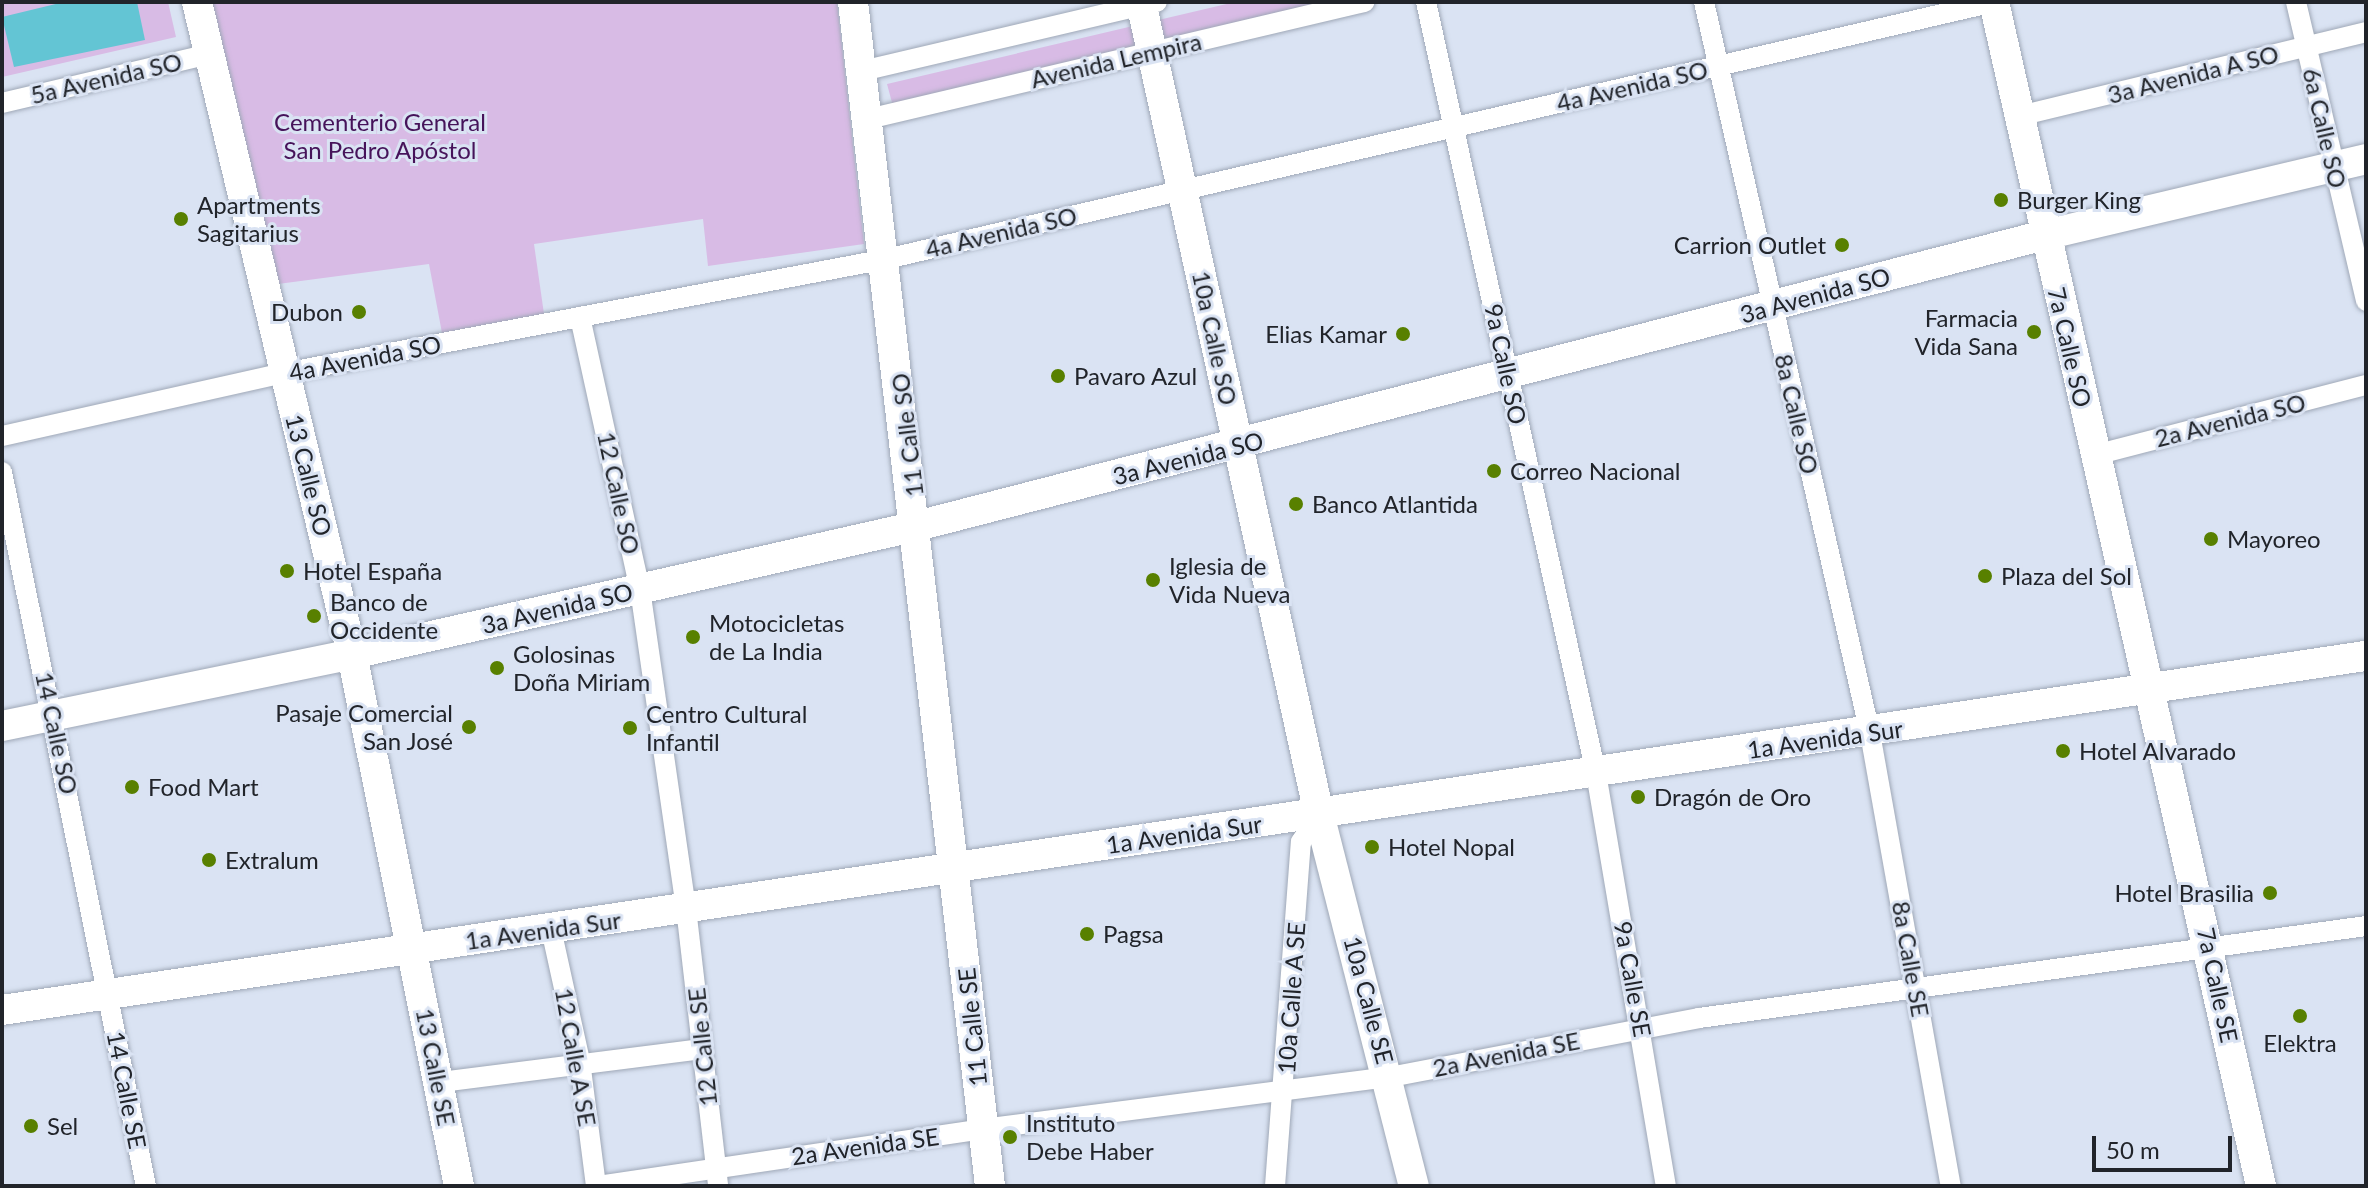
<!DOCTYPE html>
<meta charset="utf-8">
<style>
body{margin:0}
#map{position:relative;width:2368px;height:1188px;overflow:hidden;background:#dae3f3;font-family:Lato,sans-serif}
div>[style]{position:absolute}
.green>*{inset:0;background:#d8bbe5}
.water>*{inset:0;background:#63c5d4}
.roads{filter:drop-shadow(0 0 2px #9fa8b7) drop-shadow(0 0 2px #9fa8b7)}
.street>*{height:20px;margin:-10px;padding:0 10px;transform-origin:10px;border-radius:10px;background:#fff}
.secondary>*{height:30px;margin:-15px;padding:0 15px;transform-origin:15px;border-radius:15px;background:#fff}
.dots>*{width:22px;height:22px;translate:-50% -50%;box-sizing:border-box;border:4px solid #dae3f3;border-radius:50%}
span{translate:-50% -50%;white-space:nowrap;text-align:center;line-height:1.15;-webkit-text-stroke:6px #dae3f3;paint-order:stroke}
.street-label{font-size:24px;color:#21242a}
.park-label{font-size:24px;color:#46135a}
.poi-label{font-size:24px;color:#21242a}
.left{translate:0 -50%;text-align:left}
.right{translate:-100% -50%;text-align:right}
.frame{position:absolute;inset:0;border:4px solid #21242a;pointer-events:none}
.scale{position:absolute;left:2092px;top:1136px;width:140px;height:36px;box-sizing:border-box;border:4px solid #21242a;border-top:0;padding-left:10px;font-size:24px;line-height:28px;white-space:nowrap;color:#21242a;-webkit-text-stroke:6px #dae3f3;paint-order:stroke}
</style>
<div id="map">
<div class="green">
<i style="clip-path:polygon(2px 2px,168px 2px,176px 37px,2px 77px)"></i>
<i style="clip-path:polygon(210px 2px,837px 2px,864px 244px,708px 266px,703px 219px,534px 244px,544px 314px,442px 333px,429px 264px,278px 284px)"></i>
<i style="clip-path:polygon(1235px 2px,1364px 2px,894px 110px,887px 84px)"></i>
</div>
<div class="water">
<i style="clip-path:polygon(64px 2px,137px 2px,145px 40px,14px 67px,2px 17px)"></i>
</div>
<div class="roads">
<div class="street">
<i style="left:1426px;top:2px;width:790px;rotate:77.57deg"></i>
<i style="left:1596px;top:773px;width:419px;rotate:80.4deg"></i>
<i style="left:1704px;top:2px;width:750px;rotate:77.21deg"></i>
<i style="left:1870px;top:733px;width:460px;rotate:79.9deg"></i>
<i style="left:2296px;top:2px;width:307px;rotate:76.8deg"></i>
<i style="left:862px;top:71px;width:303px;rotate:-13.2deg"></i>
<i style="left:2px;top:103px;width:213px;rotate:-13.3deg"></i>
<i style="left:2019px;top:116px;width:357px;rotate:-13.6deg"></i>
<i style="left:868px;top:119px;width:510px;rotate:-13.27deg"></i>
<i style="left:580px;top:317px;width:279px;rotate:77.6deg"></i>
<i style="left:640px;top:589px;width:322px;rotate:81.8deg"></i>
<i style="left:686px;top:908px;width:280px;rotate:83.4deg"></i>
<i style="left:2px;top:436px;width:289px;rotate:-12.6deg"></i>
<i style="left:284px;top:373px;width:613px;rotate:-10.72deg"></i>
<i style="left:886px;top:259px;width:1137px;rotate:-13.06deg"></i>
<i style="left:2095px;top:455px;width:280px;rotate:-14.5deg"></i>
<i style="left:2px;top:472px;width:728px;rotate:78.6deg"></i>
<i style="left:551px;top:929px;width:135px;rotate:77.6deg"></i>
<i style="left:580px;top:1061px;width:126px;rotate:82.7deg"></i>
<i style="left:441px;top:1082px;width:263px;rotate:-7.2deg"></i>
<i style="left:598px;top:1186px;width:389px;rotate:-8.4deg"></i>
<i style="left:983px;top:1129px;width:410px;rotate:-7.3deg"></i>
<i style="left:1390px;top:1077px;width:315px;rotate:-10.8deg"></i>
<i style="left:1699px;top:1018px;width:673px;rotate:-7.85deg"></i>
<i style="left:1275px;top:1186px;width:345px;rotate:-85.7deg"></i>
<i style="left:1301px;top:842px;width:33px;rotate:-57deg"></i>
</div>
<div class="secondary">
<i style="left:197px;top:2px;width:670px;rotate:76.63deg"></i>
<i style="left:352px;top:654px;width:543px;rotate:78.63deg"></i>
<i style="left:853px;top:2px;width:1192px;rotate:83.4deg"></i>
<i style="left:1141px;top:2px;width:831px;rotate:77.64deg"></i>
<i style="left:1319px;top:814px;width:384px;rotate:75.7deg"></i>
<i style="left:1994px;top:2px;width:1214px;rotate:77.29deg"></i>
<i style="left:2px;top:726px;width:357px;rotate:-11.6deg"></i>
<i style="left:352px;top:654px;width:579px;rotate:-12.76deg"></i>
<i style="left:917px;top:526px;width:1165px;rotate:-14.47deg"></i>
<i style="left:2045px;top:235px;width:330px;rotate:-13.3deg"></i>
<i style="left:2px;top:1010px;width:2390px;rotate:-8.52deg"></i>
</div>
</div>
<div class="dots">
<i style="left:2001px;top:200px;background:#588000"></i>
<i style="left:181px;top:219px;background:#588000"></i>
<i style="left:1842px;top:245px;background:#588000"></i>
<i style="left:359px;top:312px;background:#588000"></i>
<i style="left:2034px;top:332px;background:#588000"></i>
<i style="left:1403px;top:334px;background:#588000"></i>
<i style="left:1058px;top:376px;background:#588000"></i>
<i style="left:1494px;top:471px;background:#588000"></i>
<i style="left:1296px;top:504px;background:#588000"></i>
<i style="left:2211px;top:539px;background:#588000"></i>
<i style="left:287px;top:571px;background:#588000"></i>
<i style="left:1985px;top:576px;background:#588000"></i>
<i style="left:1153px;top:580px;background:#588000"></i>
<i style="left:314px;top:616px;background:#588000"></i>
<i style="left:693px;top:637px;background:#588000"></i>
<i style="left:497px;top:668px;background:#588000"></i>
<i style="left:469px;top:727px;background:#588000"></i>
<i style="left:630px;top:728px;background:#588000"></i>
<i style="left:2063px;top:751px;background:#588000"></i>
<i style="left:132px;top:787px;background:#588000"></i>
<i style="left:1638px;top:797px;background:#588000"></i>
<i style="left:1372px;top:847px;background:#588000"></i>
<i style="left:209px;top:860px;background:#588000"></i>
<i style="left:2270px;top:893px;background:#588000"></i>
<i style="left:1087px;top:934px;background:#588000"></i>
<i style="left:2300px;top:1016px;background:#588000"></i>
<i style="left:31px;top:1126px;background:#588000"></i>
<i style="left:1010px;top:1137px;background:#588000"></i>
</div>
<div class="street-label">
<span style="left:1116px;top:60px;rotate:-13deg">Avenida Lempira</span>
<span style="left:2193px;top:74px;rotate:-14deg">3a Avenida A SO</span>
<span style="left:106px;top:78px;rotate:-13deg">5a Avenida SO</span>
<span style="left:1632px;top:86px;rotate:-13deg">4a Avenida SO</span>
<span style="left:2325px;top:128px;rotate:77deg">6a Calle SO</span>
<span style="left:1001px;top:232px;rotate:-13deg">4a Avenida SO</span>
<span style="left:1815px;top:295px;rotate:-15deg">3a Avenida SO</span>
<span style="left:1215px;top:338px;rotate:78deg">10a Calle SO</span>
<span style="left:2070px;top:347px;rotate:77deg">7a Calle SO</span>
<span style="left:365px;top:358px;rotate:-11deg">4a Avenida SO</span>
<span style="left:1506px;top:364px;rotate:78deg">9a Calle SO</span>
<span style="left:1797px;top:414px;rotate:77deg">8a Calle SO</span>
<span style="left:2230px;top:420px;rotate:-14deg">2a Avenida SO</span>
<span style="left:907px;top:435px;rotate:-97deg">11 Calle SO</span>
<span style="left:1188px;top:458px;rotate:-14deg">3a Avenida SO</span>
<span style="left:309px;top:475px;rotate:76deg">13 Calle SO</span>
<span style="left:619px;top:493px;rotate:78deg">12 Calle SO</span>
<span style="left:557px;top:608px;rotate:-13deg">3a Avenida SO</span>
<span style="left:57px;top:733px;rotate:78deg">14 Calle SO</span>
<span style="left:1825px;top:739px;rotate:-8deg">1a Avenida Sur</span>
<span style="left:1184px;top:834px;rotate:-8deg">1a Avenida Sur</span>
<span style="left:543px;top:930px;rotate:-8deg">1a Avenida Sur</span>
<span style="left:1911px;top:959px;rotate:80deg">8a Calle SE</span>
<span style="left:1633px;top:979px;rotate:80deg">9a Calle SE</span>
<span style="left:2218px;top:985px;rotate:78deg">7a Calle SE</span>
<span style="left:1291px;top:998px;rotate:-86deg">10a Calle A SE</span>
<span style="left:1369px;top:1000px;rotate:75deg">10a Calle SE</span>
<span style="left:972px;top:1027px;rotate:-96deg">11 Calle SE</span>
<span style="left:702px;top:1047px;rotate:-96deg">12 Calle SE</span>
<span style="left:1506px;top:1054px;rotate:-11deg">2a Avenida SE</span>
<span style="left:576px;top:1057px;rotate:80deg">12 Calle A SE</span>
<span style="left:436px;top:1067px;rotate:79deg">13 Calle SE</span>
<span style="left:127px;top:1090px;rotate:79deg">14 Calle SE</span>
<span style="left:865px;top:1146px;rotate:-8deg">2a Avenida SE</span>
</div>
<div class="park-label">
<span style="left:380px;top:136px">Cementerio General<br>San Pedro Apóstol</span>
</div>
<div class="poi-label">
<span class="left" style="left:2017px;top:200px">Burger King</span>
<span class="left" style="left:197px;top:219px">Apartments<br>Sagitarius</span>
<span class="right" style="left:1826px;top:245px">Carrion Outlet</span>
<span class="right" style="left:343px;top:312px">Dubon</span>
<span class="right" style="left:2018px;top:332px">Farmacia<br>Vida Sana</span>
<span class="right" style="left:1387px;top:334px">Elias Kamar</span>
<span class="left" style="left:1074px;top:376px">Pavaro Azul</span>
<span class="left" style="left:1510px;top:471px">Correo Nacional</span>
<span class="left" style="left:1312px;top:504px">Banco Atlantida</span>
<span class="left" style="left:2227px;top:539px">Mayoreo</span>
<span class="left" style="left:1169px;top:580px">Iglesia de<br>Vida Nueva</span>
<span class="left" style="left:303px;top:571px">Hotel España</span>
<span class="left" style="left:2001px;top:576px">Plaza del Sol</span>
<span class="left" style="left:330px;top:616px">Banco de<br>Occidente</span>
<span class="left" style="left:709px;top:637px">Motocicletas<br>de La India</span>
<span class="left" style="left:513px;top:668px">Golosinas<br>Doña Miriam</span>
<span class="right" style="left:453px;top:727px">Pasaje Comercial<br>San José</span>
<span class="left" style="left:646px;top:728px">Centro Cultural<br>Infantil</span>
<span class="left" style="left:2079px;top:751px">Hotel Alvarado</span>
<span class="left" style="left:148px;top:787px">Food Mart</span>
<span class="left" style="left:1654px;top:797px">Dragón de Oro</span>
<span class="left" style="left:1388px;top:847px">Hotel Nopal</span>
<span class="left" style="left:225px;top:860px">Extralum</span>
<span class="right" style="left:2254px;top:893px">Hotel Brasilia</span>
<span class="left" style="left:1103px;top:934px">Pagsa</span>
<span style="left:2300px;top:1043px">Elektra</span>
<span class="left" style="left:1026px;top:1137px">Instituto<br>Debe Haber</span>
<span class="left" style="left:47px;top:1126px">Sel</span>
</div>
<div class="frame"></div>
<div class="scale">50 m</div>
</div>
